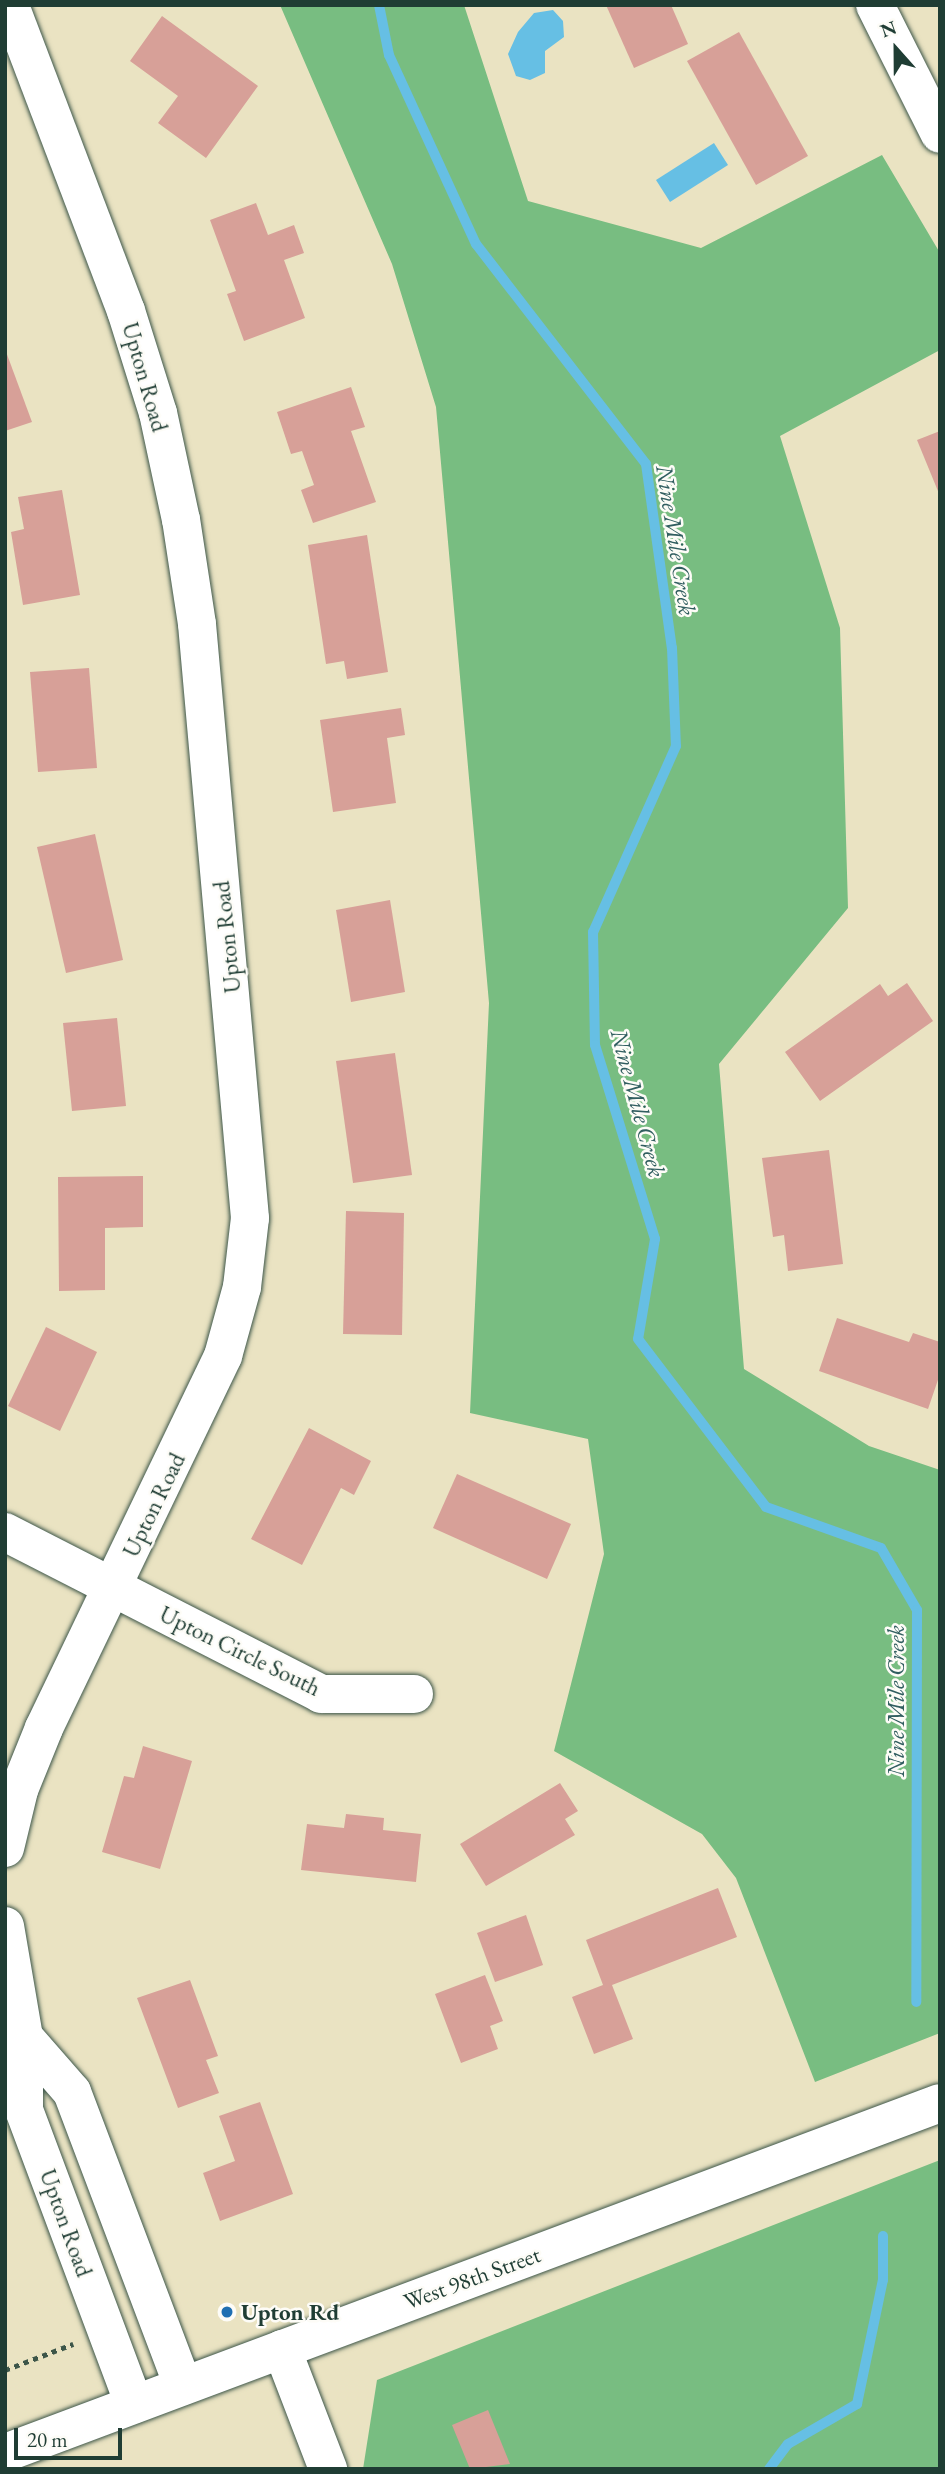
<!DOCTYPE html>
<style>
body{margin:0}
#map{position:relative;width:945px;height:2474px;overflow:hidden;background:#eae3c2;font-family:"EB Garamond",serif}
div>[style]{position:absolute}
.forest>*{inset:0;background:#78bd81}
.water>*{inset:0;background:#66bfe4}
.stream>*{height:10px;margin:-5px;padding:0 5px;transform-origin:5px;border-radius:5px;background:#66bfe4}
.building>*{inset:0;background:#d7a098}
.path>*{height:4.5px;margin-top:-2.25px;transform-origin:0;background:repeating-linear-gradient(90deg,#3d5649 0 5px,transparent 0 10px)}
.roads{filter:drop-shadow(0 0 2px #3d5649) drop-shadow(0 0 2px #3d5649)}
.minor>*{height:38px;margin:-19px;padding:0 19px;transform-origin:19px;border-radius:19px;background:#fff}
.tertiary>*{height:38px;margin:-19px;padding:0 19px;transform-origin:19px;border-radius:19px;background:#fff}
.dots>*{width:19px;height:19px;translate:-50% -50%;box-sizing:border-box;border:4px solid #fdfcf7;border-radius:50%}
span{translate:-50% -50%;white-space:nowrap;text-align:center;line-height:1.15;-webkit-text-stroke:5px #fdfcf7;paint-order:stroke}
.street-label{font-size:23px;color:#1f3d34}
.poi-label{font-size:23px;color:#1f3d34;font-weight:700}
.left{translate:0 -50%;text-align:left}
.water-label{font-size:24px;color:#315e60;font-style:italic}
.frame{position:absolute;inset:0;border:7px solid #1f3d34;pointer-events:none}
.north{position:absolute;left:861px;top:14px;width:70px;height:70px;-webkit-text-stroke:5px #fdfcf7;paint-order:stroke;rotate:339deg;font-size:19px;font-weight:700;line-height:28px;text-align:center;color:#1f3d34}
.north::after{content:'';display:block;margin:auto;width:24px;height:32px;background:#1f3d34;clip-path:polygon(50% 0,100% 100%,50% 72%,0 100%)}
.scale{position:absolute;left:14px;top:2428px;width:108px;height:32px;box-sizing:border-box;border:4px solid #1f3d34;border-top:0;padding-left:9px;font-size:21px;line-height:24px;white-space:nowrap;color:#1f3d34;-webkit-text-stroke:5px #fdfcf7;paint-order:stroke}
</style>
<div id="map">
<div class="forest">
<i style="clip-path:polygon(280px 5px,464px 5px,528px 201px,701px 248px,882px 155px,940px 253px,940px 350px,780px 436px,840px 628px,848px 908px,719px 1064px,744px 1369px,869px 1446px,940px 1470px,940px 2033px,815px 2082px,736px 1878px,702px 1834px,554px 1751px,604px 1554px,588px 1439px,470px 1413px,489px 1003px,436px 407px,392px 264px)"></i>
<i style="clip-path:polygon(940px 2160px,940px 2469px,363px 2469px,377px 2380px)"></i>
</div>
<div class="water">
<i style="clip-path:polygon(553px 10px,563px 21px,564px 37px,545px 51px,545px 73px,530px 80px,516px 76px,508px 54px,518px 32px,534px 13px)"></i>
<i style="clip-path:polygon(714px 143px,728px 165px,670px 202px,656px 180px)"></i>
</div>
<div class="stream">
<i style="left:379px;top:5px;width:51px;rotate:78.7deg"></i>
<i style="left:389px;top:55px;width:208px;rotate:65.3deg"></i>
<i style="left:476px;top:244px;width:278px;rotate:52.3deg"></i>
<i style="left:646px;top:464px;width:186px;rotate:82deg"></i>
<i style="left:672px;top:648px;width:98px;rotate:87.7deg"></i>
<i style="left:676px;top:746px;width:204px;rotate:114deg"></i>
<i style="left:593px;top:932px;width:113px;rotate:89deg"></i>
<i style="left:595px;top:1045px;width:203px;rotate:72.8deg"></i>
<i style="left:655px;top:1239px;width:101px;rotate:99.6deg"></i>
<i style="left:638px;top:1339px;width:211px;rotate:52.7deg"></i>
<i style="left:766px;top:1507px;width:122px;rotate:19.6deg"></i>
<i style="left:881px;top:1548px;width:72px;rotate:59.9deg"></i>
<i style="left:917px;top:1610px;width:392px;rotate:90.1deg"></i>
<i style="left:769px;top:2469px;width:31px;rotate:-53deg"></i>
<i style="left:788px;top:2444px;width:80px;rotate:-30.1deg"></i>
<i style="left:857px;top:2404px;width:127px;rotate:-78.2deg"></i>
<i style="left:883px;top:2280px;width:44px;rotate:-90deg"></i>
</div>
<div class="building">
<i style="clip-path:polygon(606px 5px,671px 5px,688px 44px,634px 68px)"></i>
<i style="clip-path:polygon(162px 16px,258px 86px,206px 158px,158px 123px,178px 96px,130px 61px)"></i>
<i style="clip-path:polygon(739px 32px,808px 156px,756px 185px,687px 61px)"></i>
<i style="clip-path:polygon(256px 203px,268px 235px,294px 225px,304px 253px,284px 260px,305px 318px,244px 341px,227px 294px,236px 291px,210px 220px)"></i>
<i style="clip-path:polygon(5px 349px,32px 422px,5px 431px)"></i>
<i style="clip-path:polygon(351px 387px,365px 427px,351px 431px,376px 502px,313px 523px,301px 490px,314px 485px,302px 451px,291px 454px,277px 412px)"></i>
<i style="clip-path:polygon(940px 431px,940px 496px,917px 440px)"></i>
<i style="clip-path:polygon(62px 490px,80px 595px,23px 605px,11px 532px,24px 529px,18px 497px)"></i>
<i style="clip-path:polygon(367px 535px,388px 672px,347px 679px,344px 661px,326px 664px,308px 545px)"></i>
<i style="clip-path:polygon(89px 668px,97px 768px,38px 772px,30px 672px)"></i>
<i style="clip-path:polygon(401px 708px,405px 735px,387px 738px,396px 803px,333px 812px,320px 720px)"></i>
<i style="clip-path:polygon(95px 834px,123px 960px,66px 973px,37px 847px)"></i>
<i style="clip-path:polygon(390px 900px,405px 992px,351px 1002px,336px 910px)"></i>
<i style="clip-path:polygon(907px 983px,933px 1021px,820px 1101px,785px 1052px,880px 984px,888px 996px)"></i>
<i style="clip-path:polygon(117px 1018px,126px 1106px,72px 1111px,63px 1023px)"></i>
<i style="clip-path:polygon(395px 1053px,412px 1175px,353px 1183px,336px 1061px)"></i>
<i style="clip-path:polygon(829px 1150px,843px 1264px,788px 1271px,784px 1235px,773px 1237px,762px 1158px)"></i>
<i style="clip-path:polygon(143px 1176px,143px 1227px,105px 1228px,105px 1290px,59px 1291px,58px 1177px)"></i>
<i style="clip-path:polygon(346px 1211px,404px 1213px,402px 1335px,343px 1334px)"></i>
<i style="clip-path:polygon(837px 1318px,909px 1342px,913px 1333px,940px 1342px,940px 1374px,928px 1409px,819px 1371px)"></i>
<i style="clip-path:polygon(46px 1327px,97px 1352px,60px 1431px,8px 1406px)"></i>
<i style="clip-path:polygon(309px 1428px,371px 1461px,354px 1495px,341px 1488px,302px 1565px,251px 1539px)"></i>
<i style="clip-path:polygon(457px 1474px,571px 1524px,547px 1579px,433px 1528px)"></i>
<i style="clip-path:polygon(143px 1746px,192px 1761px,160px 1869px,102px 1852px,124px 1776px,134px 1778px)"></i>
<i style="clip-path:polygon(560px 1783px,578px 1811px,565px 1819px,575px 1835px,486px 1886px,460px 1844px)"></i>
<i style="clip-path:polygon(346px 1814px,384px 1818px,383px 1830px,421px 1834px,416px 1882px,301px 1870px,307px 1824px,344px 1828px)"></i>
<i style="clip-path:polygon(718px 1888px,737px 1937px,612px 1985px,633px 2039px,594px 2054px,572px 1997px,603px 1985px,586px 1940px)"></i>
<i style="clip-path:polygon(526px 1915px,543px 1965px,495px 1982px,477px 1933px)"></i>
<i style="clip-path:polygon(485px 1975px,503px 2021px,490px 2026px,498px 2049px,461px 2063px,435px 1994px)"></i>
<i style="clip-path:polygon(190px 1980px,218px 2056px,206px 2060px,219px 2093px,178px 2108px,137px 1998px)"></i>
<i style="clip-path:polygon(260px 2102px,293px 2194px,220px 2221px,203px 2173px,235px 2161px,219px 2116px)"></i>
<i style="clip-path:polygon(488px 2410px,510px 2464px,470px 2469px,452px 2425px)"></i>
</div>
<div class="path">
<i style="left:5px;top:2370px;width:73px;rotate:-20.9deg"></i>
</div>
<div class="roads">
<div class="minor">
<i style="left:875px;top:5px;width:144px;rotate:63.3deg"></i>
<i style="left:5px;top:1532px;width:355px;rotate:27.1deg"></i>
<i style="left:321px;top:1694px;width:93px"></i>
<i style="left:5px;top:1848px;width:60px;rotate:-76.4deg"></i>
<i style="left:19px;top:1790px;width:67px;rotate:-68deg"></i>
<i style="left:44px;top:1728px;width:413px;rotate:-64.3deg"></i>
<i style="left:223px;top:1356px;width:72px;rotate:-74.6deg"></i>
<i style="left:242px;top:1287px;width:69px;rotate:-83.4deg"></i>
<i style="left:250px;top:1218px;width:596px;rotate:-95.1deg"></i>
<i style="left:197px;top:624px;width:105px;rotate:-98.7deg"></i>
<i style="left:181px;top:520px;width:109px;rotate:-102.1deg"></i>
<i style="left:158px;top:413px;width:107px;rotate:-107.4deg"></i>
<i style="left:126px;top:311px;width:327px;rotate:-110.8deg"></i>
<i style="left:5px;top:1926px;width:113px;rotate:80.3deg"></i>
<i style="left:24px;top:2037px;width:73px;rotate:90deg"></i>
<i style="left:24px;top:2110px;width:314px;rotate:69.5deg"></i>
<i style="left:24px;top:2037px;width:73px;rotate:48.9deg"></i>
<i style="left:72px;top:2092px;width:314px;rotate:69.3deg"></i>
<i style="left:282px;top:2349px;width:129px;rotate:69deg"></i>
</div>
<div class="tertiary">
<i style="left:5px;top:2453px;width:998px;rotate:-20.52deg"></i>
</div>
</div>
<div class="dots">
<i style="left:227px;top:2312px;background:#1f6fb2"></i>
</div>
<div class="street-label">
<span style="left:145px;top:377px;rotate:74deg">Upton Road</span>
<span style="left:227px;top:937px;rotate:-96deg">Upton Road</span>
<span style="left:154px;top:1505px;rotate:-64deg">Upton Road</span>
<span style="left:240px;top:1651px;rotate:26deg">Upton Circle South</span>
<span style="left:66px;top:2223px;rotate:70deg">Upton Road</span>
<span style="left:472px;top:2278px;rotate:-20deg">West 98th Street</span>
</div>
<div class="poi-label">
<span class="left" style="left:241px;top:2312px">Upton Rd</span>
</div>
<div class="water-label">
<span style="left:676px;top:540px;rotate:81deg">Nine Mile Creek</span>
<span style="left:638px;top:1103px;rotate:75deg">Nine Mile Creek</span>
<span style="left:896px;top:1701px;rotate:-90deg">Nine Mile Creek</span>
</div>
<div class="frame"></div>
<div class="north">N</div>
<div class="scale">20 m</div>
</div>
